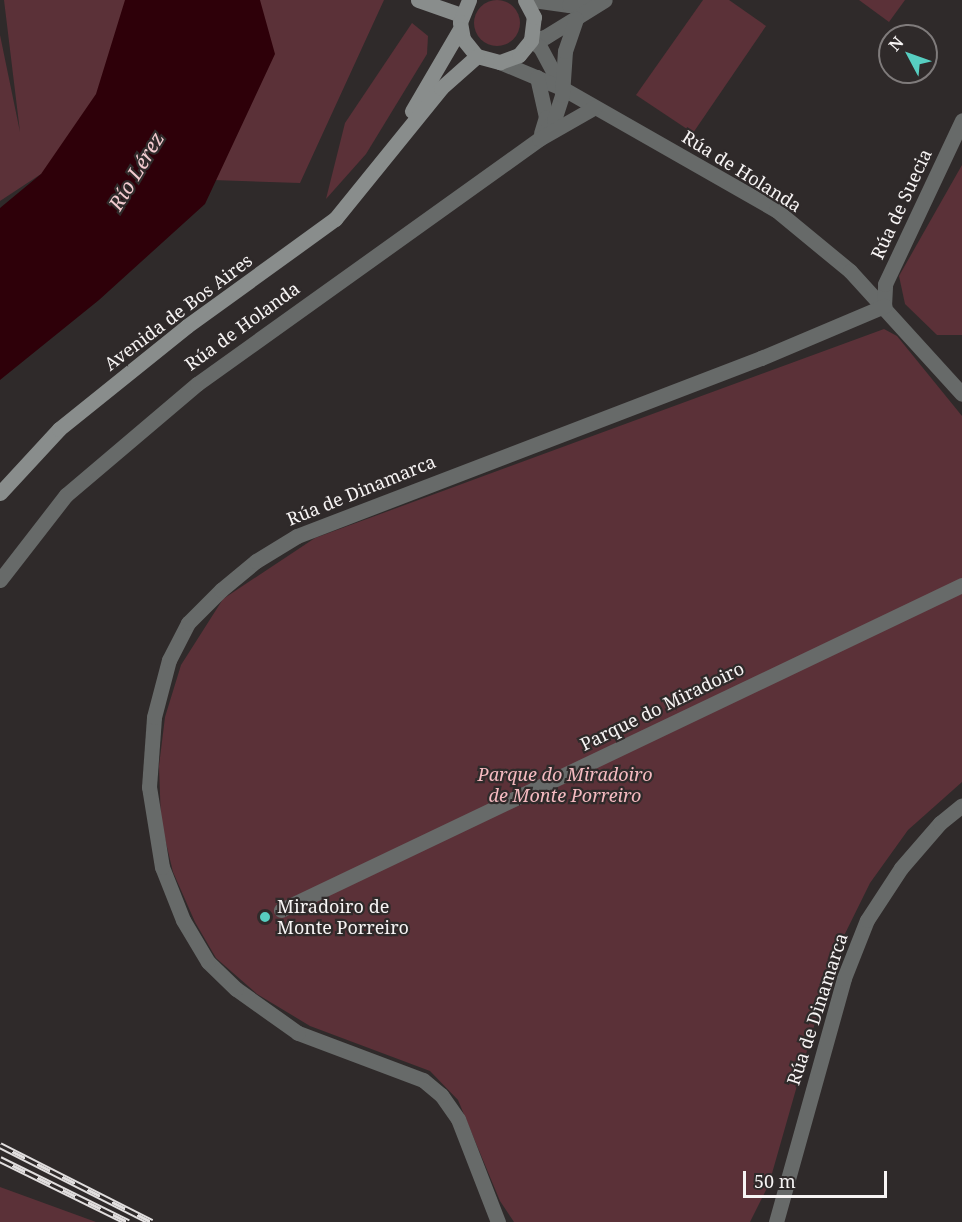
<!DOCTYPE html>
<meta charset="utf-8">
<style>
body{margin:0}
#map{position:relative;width:962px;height:1222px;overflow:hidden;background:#2f2a2a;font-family:"Noto Serif",serif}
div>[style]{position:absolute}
.green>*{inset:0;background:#5b3138}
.round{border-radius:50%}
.water>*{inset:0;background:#2e0009}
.street>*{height:15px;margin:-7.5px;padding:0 7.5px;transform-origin:7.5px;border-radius:7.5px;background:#676a69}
.secondary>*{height:15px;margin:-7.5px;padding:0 7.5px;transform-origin:7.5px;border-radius:7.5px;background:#898d8c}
.rail>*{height:7px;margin-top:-3.5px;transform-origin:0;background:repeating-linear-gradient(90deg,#2f2a2a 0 14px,#e1dede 0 28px);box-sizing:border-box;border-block:2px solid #e1dede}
.dots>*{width:16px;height:16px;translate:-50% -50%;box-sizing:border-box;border:3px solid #2f2a2a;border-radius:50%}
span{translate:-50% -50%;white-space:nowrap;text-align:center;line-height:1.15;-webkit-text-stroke:4.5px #2f2a2a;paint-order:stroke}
.street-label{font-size:18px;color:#f7f4f4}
.park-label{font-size:18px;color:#f4bac0;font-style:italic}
.poi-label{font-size:18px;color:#f7f4f4}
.left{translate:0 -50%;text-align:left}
.water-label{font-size:20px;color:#f2cbcf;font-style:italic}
.north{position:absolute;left:878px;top:24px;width:60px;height:60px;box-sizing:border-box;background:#2f2a2a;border:2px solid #7f7b7b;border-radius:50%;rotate:311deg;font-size:16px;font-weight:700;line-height:24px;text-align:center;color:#f7f4f4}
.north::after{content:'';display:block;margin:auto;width:21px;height:27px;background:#57cec1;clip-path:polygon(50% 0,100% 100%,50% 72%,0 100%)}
.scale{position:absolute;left:743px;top:1171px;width:144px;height:27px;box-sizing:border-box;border:3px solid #f7f4f4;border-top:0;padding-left:8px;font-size:18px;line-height:21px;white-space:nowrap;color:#f7f4f4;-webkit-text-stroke:4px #2f2a2a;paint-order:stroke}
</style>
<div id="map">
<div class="green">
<i class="round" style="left:474px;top:0;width:46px;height:46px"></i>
<i style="clip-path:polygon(4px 0,384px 0,300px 183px,41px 174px,0 201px,0 35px,20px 132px)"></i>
<i style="clip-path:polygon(703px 0,729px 0,766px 26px,693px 133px,636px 95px)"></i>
<i style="clip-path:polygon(859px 0,905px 0,889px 22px)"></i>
<i style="clip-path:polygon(412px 23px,428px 36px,427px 54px,366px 154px,326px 199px,345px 123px)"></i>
<i style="clip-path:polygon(962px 165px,962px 335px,937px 335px,905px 304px,899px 276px)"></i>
<i style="clip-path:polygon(884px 329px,897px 336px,962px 416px,962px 782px,908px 830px,870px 883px,834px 956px,769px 1184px,750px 1222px,514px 1222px,500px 1201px,458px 1100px,430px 1071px,310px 1026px,257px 994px,216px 958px,195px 922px,173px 872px,161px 822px,159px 766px,165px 717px,181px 665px,223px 599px,315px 538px)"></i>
<i style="clip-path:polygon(0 1187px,96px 1222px,0 1222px)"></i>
</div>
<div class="water">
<i style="clip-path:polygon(125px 0,260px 0,275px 54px,205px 204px,99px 300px,0 380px,0 208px,41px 174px,96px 94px)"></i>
</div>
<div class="street">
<i style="left:533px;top:0;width:36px;rotate:8deg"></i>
<i style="left:569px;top:5px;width:29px;rotate:-6deg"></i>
<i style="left:531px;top:40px;width:14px;rotate:-12deg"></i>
<i style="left:545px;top:37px;width:70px;rotate:-31.7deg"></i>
<i style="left:531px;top:40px;width:11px;rotate:38deg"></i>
<i style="left:540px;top:47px;width:47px;rotate:61.8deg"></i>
<i style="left:500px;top:62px;width:67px;rotate:22.8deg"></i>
<i style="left:562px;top:88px;width:246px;rotate:29.7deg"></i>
<i style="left:776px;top:210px;width:96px;rotate:39.5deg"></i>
<i style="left:850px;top:271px;width:166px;rotate:47.7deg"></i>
<i style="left:537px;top:77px;width:41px;rotate:77.3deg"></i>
<i style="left:546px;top:117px;width:17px;rotate:107deg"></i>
<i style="left:545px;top:132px;width:15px;rotate:-53deg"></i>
<i style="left:554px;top:120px;width:26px;rotate:-72deg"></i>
<i style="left:562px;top:95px;width:44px;rotate:-86.1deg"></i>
<i style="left:565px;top:51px;width:34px;rotate:-71deg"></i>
<i style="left:884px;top:306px;width:22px;rotate:-87deg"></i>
<i style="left:885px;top:284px;width:181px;rotate:-64.8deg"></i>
<i style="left:0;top:580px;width:108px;rotate:-52.2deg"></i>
<i style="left:66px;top:495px;width:172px;rotate:-40.3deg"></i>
<i style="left:197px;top:384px;width:421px;rotate:-35.6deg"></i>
<i style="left:539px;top:139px;width:64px;rotate:-29.7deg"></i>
<i style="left:281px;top:910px;width:755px;rotate:-25.51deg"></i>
<i style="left:498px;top:1222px;width:110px;rotate:-111.2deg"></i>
<i style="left:458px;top:1119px;width:29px;rotate:-125deg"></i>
<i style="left:441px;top:1095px;width:23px;rotate:-140deg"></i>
<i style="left:423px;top:1080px;width:134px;rotate:-159.4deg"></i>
<i style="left:298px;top:1033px;width:76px;rotate:-144.6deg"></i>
<i style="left:236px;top:989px;width:39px;rotate:-136deg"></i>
<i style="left:208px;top:962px;width:49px;rotate:-120.8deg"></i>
<i style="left:183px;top:920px;width:57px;rotate:-111.6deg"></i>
<i style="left:162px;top:867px;width:81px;rotate:-99.2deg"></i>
<i style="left:149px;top:787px;width:70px;rotate:-85.9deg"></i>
<i style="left:154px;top:717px;width:59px;rotate:-75.3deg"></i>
<i style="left:169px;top:660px;width:42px;rotate:-62.8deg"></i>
<i style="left:188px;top:623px;width:47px;rotate:-45deg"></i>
<i style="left:221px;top:590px;width:45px;rotate:-39.6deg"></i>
<i style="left:256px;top:561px;width:48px;rotate:-31.4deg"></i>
<i style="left:297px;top:536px;width:497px;rotate:-21deg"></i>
<i style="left:761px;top:358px;width:134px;rotate:-22.9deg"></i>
<i style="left:776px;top:1222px;width:253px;rotate:-74.4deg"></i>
<i style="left:844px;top:978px;width:62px;rotate:-68.4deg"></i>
<i style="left:867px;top:920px;width:62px;rotate:-56.8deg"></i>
<i style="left:901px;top:868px;width:60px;rotate:-49.1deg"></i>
<i style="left:940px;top:823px;width:28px;rotate:-39deg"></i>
</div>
<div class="secondary">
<i style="left:418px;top:0;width:46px;rotate:19.2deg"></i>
<i style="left:469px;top:0;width:24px;rotate:112deg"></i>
<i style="left:460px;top:22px;width:17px;rotate:80deg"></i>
<i style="left:463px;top:39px;width:22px;rotate:51deg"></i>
<i style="left:477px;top:56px;width:24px;rotate:15deg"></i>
<i style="left:500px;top:62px;width:20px;rotate:-20deg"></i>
<i style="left:519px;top:55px;width:19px;rotate:-51deg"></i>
<i style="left:531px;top:40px;width:23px;rotate:-83deg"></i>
<i style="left:534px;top:17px;width:19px;rotate:-118deg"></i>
<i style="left:412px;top:111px;width:95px;rotate:-59.7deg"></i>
<i style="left:0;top:493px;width:87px;rotate:-47.3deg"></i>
<i style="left:59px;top:429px;width:164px;rotate:-38.8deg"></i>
<i style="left:187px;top:326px;width:183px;rotate:-35.9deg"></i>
<i style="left:335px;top:219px;width:169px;rotate:-51deg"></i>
<i style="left:441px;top:88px;width:48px;rotate:-41.6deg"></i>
</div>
<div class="rail">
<i style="left:0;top:1145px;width:170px;rotate:26.9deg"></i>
<i style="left:0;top:1159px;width:143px;rotate:26.2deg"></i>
</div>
<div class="dots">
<i style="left:265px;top:917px;background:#57cec1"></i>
</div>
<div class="street-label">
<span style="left:742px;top:171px;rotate:32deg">Rúa de Holanda</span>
<span style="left:901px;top:204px;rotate:-65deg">Rúa de Suecia</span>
<span style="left:178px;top:312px;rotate:-37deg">Avenida de Bos Aires</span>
<span style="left:242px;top:326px;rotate:-36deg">Rúa de Holanda</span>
<span style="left:361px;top:490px;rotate:-22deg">Rúa de Dinamarca</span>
<span style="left:662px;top:706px;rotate:-26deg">Parque do Miradoiro</span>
<span style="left:817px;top:1009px;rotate:-72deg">Rúa de Dinamarca</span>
</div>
<div class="park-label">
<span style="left:565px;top:785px">Parque do Miradoiro<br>de Monte Porreiro</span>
</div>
<div class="poi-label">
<span class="left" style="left:277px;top:917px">Miradoiro de<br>Monte Porreiro</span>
</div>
<div class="water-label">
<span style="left:136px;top:171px;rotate:-59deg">Río Lérez</span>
</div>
<div class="north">N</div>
<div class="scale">50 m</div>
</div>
